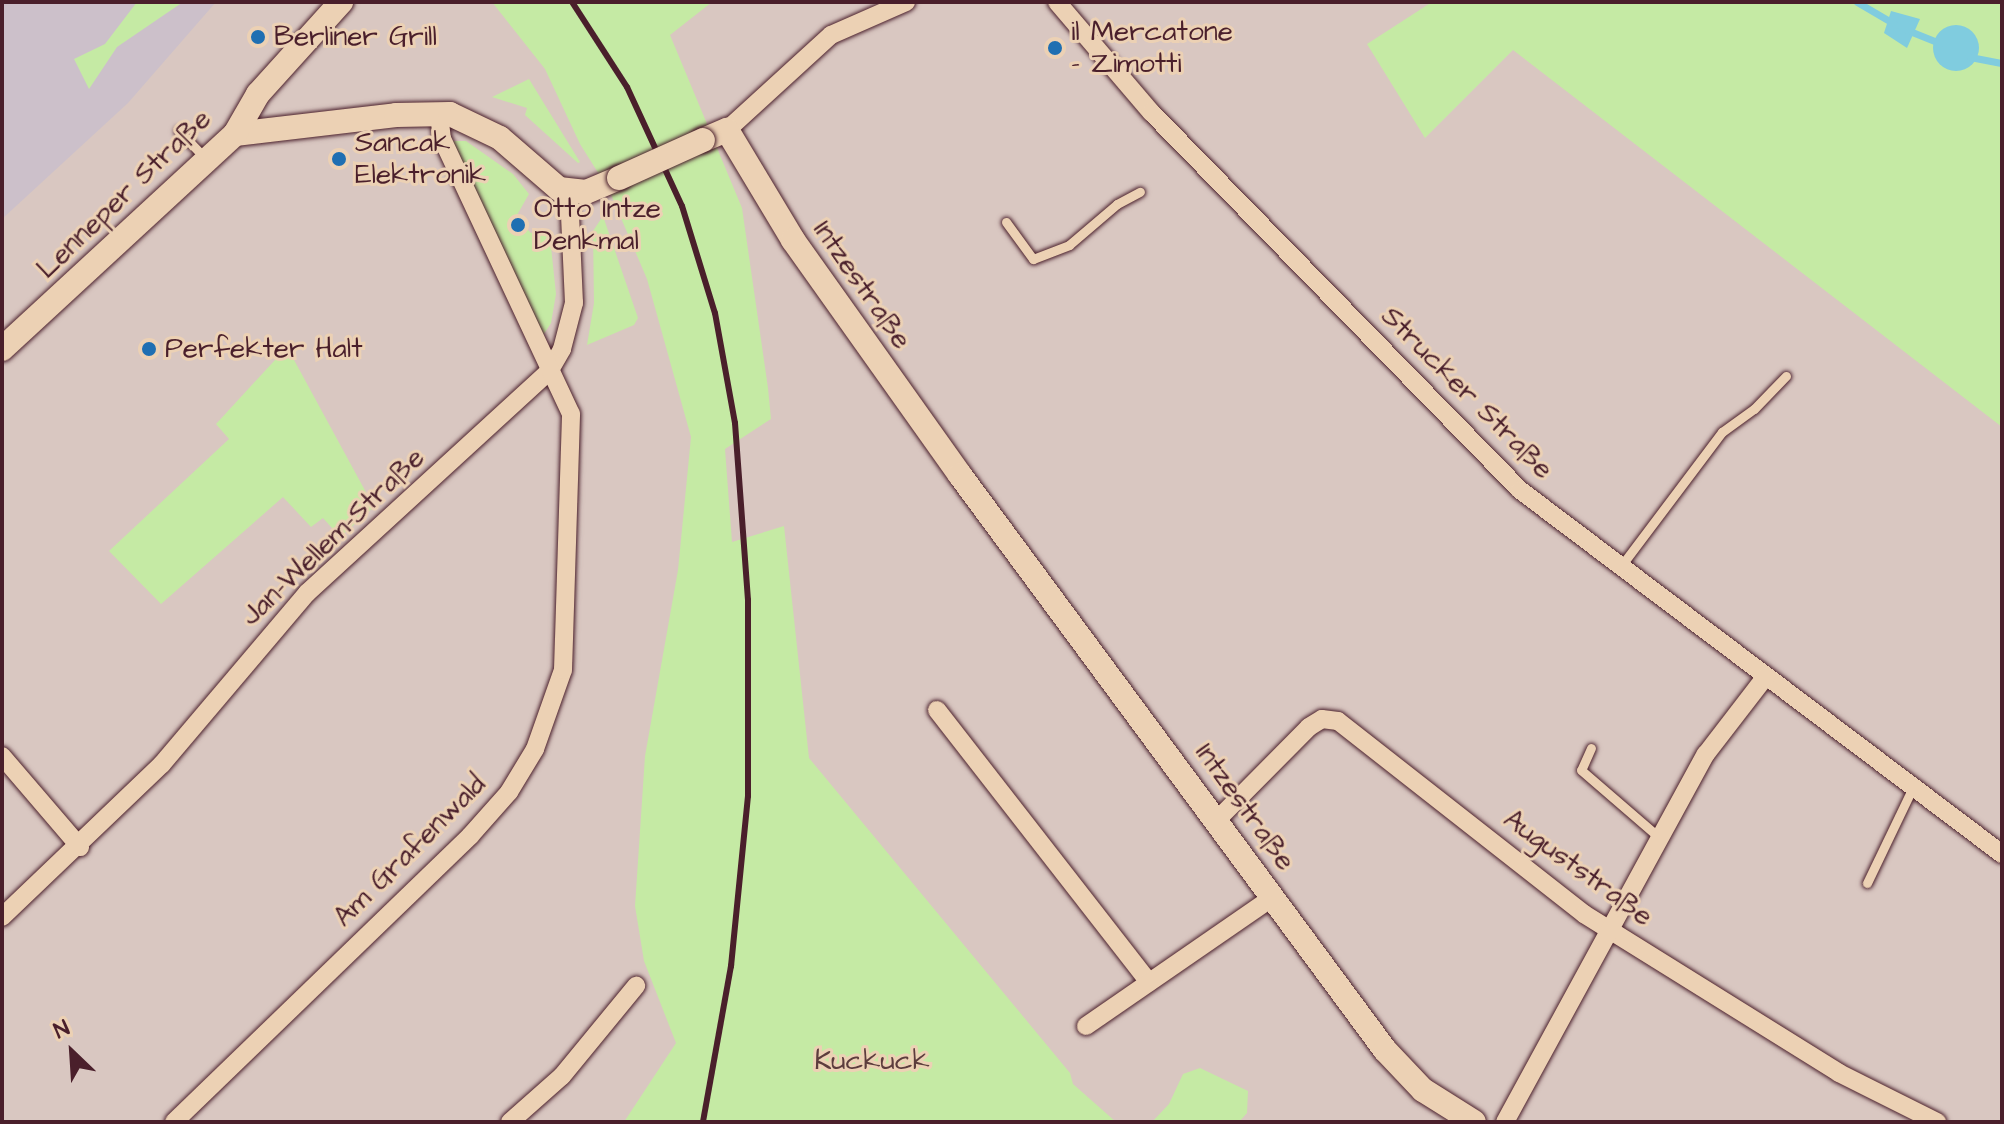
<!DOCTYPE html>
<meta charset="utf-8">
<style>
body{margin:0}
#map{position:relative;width:2004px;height:1124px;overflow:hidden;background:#d9c7c1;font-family:"Architects Daughter",sans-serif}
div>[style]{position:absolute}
.built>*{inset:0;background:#ccc0ca}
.green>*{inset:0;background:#c5eaa4}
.water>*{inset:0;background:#80ccdf}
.round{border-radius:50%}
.stream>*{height:7px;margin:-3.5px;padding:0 3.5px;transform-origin:3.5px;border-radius:3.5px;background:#80ccdf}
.roads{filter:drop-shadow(0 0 2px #4a1f2b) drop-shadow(0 0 2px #4a1f2b)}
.lane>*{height:9px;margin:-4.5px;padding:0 4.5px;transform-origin:4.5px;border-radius:4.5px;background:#ecd1b4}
.street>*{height:18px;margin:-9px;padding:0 9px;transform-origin:9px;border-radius:9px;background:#ecd1b4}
.secondary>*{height:24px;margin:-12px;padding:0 12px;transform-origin:12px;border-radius:12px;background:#ecd1b4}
.rail>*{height:6px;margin:-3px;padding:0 3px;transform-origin:3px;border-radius:3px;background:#4a1f2b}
.bridges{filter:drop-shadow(0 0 2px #4a1f2b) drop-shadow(0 0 2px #4a1f2b)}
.secondary-bridge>*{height:24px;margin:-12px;padding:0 12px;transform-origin:12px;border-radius:12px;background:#ecd1b4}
.dots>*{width:22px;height:22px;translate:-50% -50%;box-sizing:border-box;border:4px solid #ecd1b4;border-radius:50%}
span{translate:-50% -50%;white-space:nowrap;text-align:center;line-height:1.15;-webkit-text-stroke:6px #ecd1b4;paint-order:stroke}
.poi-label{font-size:28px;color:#4a1f2b}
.left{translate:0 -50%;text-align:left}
.street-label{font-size:28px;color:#4a1f2b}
.park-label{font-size:28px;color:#5c3d3d}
.frame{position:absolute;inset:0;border:4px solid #4a1f2b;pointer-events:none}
.north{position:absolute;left:32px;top:1012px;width:80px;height:80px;-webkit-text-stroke:6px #ecd1b4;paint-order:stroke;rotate:335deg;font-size:22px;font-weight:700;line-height:32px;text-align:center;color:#4a1f2b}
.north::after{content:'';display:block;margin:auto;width:28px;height:36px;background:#4a1f2b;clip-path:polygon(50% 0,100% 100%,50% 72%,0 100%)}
</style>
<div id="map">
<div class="built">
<i style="clip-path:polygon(2px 2px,216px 2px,128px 103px,2px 219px)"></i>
</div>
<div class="green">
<i style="clip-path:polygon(137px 2px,183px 2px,117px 47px,89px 89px,74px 59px,105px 44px)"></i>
<i style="clip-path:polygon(492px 2px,712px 2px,670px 35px,742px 208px,768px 388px,771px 419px,725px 449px,732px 542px,784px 526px,809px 758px,1070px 1073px,1073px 1084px,1116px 1122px,624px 1122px,676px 1043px,644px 961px,635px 906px,645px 756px,678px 570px,691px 437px,647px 279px,609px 190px,580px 144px,545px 69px)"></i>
<i style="clip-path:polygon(1432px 2px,2002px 2px,2002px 427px,1513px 50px,1425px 138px,1367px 44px)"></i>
<i style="clip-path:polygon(529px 79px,580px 162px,578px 163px,525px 115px,527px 108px,492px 97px)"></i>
<i style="clip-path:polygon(453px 141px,466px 141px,513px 174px,529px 194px,517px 215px,520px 222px,531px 233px,547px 232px,550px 237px,556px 294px,551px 323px,542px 337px)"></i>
<i style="clip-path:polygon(603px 216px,638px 318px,634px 325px,587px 345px,594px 303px,593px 231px)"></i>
<i style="clip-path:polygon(287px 347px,374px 507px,340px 537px,323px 518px,311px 527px,283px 497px,161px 604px,109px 551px,229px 439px,216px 424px)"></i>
<i style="clip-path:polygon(1200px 1068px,1248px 1091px,1247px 1113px,1239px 1122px,1152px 1122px,1169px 1104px,1183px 1074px)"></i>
</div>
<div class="water">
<i style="clip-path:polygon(1891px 11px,1920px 19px,1907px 48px,1884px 33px)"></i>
<i class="round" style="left:1933px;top:25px;width:46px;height:46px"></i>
</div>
<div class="stream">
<i style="left:1857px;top:2px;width:45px;rotate:30.5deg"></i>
<i style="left:1907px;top:30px;width:35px;rotate:22deg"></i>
<i style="left:1970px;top:57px;width:33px;rotate:11deg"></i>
</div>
<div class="roads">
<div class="lane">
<i style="left:179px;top:131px;width:37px;rotate:46deg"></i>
<i style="left:1006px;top:222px;width:46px;rotate:53.9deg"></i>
<i style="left:1033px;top:259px;width:39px;rotate:-21deg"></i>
<i style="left:1069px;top:245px;width:63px;rotate:-40.5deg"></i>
<i style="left:1117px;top:204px;width:26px;rotate:-28deg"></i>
<i style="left:1621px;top:566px;width:168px;rotate:-53deg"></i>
<i style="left:1722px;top:432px;width:39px;rotate:-36deg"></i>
<i style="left:1754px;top:409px;width:46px;rotate:-45.9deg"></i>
<i style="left:1591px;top:748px;width:24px;rotate:114deg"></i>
<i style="left:1581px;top:770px;width:106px;rotate:40.8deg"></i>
<i style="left:1867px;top:883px;width:106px;rotate:-64.4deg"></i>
</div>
<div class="street">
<i style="left:1057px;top:2px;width:145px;rotate:49.5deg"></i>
<i style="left:1151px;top:112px;width:528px;rotate:45.69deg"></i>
<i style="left:1520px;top:490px;width:604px;rotate:37.06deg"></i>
<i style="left:727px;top:130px;width:141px;rotate:-42.4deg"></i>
<i style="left:831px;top:35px;width:82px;rotate:-23.7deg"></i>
<i style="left:937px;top:710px;width:345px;rotate:52.1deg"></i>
<i style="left:2px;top:756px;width:120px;rotate:49.4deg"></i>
<i style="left:1218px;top:819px;width:129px;rotate:-45.3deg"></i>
<i style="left:1309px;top:727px;width:15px;rotate:-32deg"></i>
<i style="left:1322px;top:719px;width:16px;rotate:7deg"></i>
<i style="left:1338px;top:721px;width:313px;rotate:38.1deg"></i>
<i style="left:1584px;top:914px;width:301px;rotate:31.9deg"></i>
<i style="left:1839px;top:1073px;width:110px;rotate:26.6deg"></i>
<i style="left:2px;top:917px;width:221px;rotate:-43.7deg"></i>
<i style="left:162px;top:764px;width:224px;rotate:-49.7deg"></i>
<i style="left:307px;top:593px;width:330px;rotate:-42.5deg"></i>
<i style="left:550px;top:370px;width:24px;rotate:-60deg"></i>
<i style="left:562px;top:349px;width:48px;rotate:-75.4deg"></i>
<i style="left:574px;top:303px;width:110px;rotate:-92.6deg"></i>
<i style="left:1086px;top:1026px;width:227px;rotate:-34.6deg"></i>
<i style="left:174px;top:1122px;width:412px;rotate:-44deg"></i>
<i style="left:470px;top:836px;width:59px;rotate:-48.4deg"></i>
<i style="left:509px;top:792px;width:50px;rotate:-58.8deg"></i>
<i style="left:535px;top:749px;width:84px;rotate:-70.5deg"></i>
<i style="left:563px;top:670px;width:256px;rotate:-88.2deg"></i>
<i style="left:571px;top:414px;width:304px;rotate:-115.1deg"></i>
<i style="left:442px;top:139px;width:26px;rotate:-97deg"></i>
<i style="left:510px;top:1122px;width:69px;rotate:-41.5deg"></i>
<i style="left:562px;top:1076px;width:117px;rotate:-50.6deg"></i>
<i style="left:1505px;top:1122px;width:419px;rotate:-61.4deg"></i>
<i style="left:1706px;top:754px;width:98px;rotate:-52.4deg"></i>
</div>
<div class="secondary">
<i style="left:235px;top:134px;width:162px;rotate:-6.7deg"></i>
<i style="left:396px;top:115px;width:54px;rotate:-1.1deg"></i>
<i style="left:450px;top:114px;width:55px;rotate:25.6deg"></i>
<i style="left:500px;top:138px;width:78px;rotate:40.8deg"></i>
<i style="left:559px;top:189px;width:27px;rotate:6deg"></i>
<i style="left:586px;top:192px;width:36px;rotate:-23deg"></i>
<i style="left:703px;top:140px;width:26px;rotate:-23deg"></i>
<i style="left:727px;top:130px;width:128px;rotate:59deg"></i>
<i style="left:793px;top:240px;width:288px;rotate:54.6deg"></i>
<i style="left:960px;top:475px;width:715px;rotate:53.53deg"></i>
<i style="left:1385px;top:1050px;width:55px;rotate:46.5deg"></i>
<i style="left:1423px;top:1090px;width:60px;rotate:32.1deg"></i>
<i style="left:2px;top:349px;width:317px;rotate:-42.7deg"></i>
<i style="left:235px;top:134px;width:46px;rotate:-60.1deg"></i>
<i style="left:258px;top:94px;width:124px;rotate:-47.9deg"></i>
</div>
</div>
<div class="rail">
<i style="left:572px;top:2px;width:101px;rotate:57.1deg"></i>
<i style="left:627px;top:87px;width:131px;rotate:65.2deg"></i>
<i style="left:682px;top:206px;width:112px;rotate:72.9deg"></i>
<i style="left:715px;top:313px;width:112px;rotate:79.7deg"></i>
<i style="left:735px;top:423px;width:177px;rotate:85.8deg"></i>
<i style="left:748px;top:600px;width:196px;rotate:90deg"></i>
<i style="left:748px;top:796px;width:171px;rotate:95.7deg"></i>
<i style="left:731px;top:966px;width:158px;rotate:100.2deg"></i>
</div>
<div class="bridges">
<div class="secondary-bridge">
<i style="left:619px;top:178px;width:92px;rotate:-24.3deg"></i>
</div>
</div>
<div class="dots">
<i style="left:258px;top:37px;background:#1f6fb2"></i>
<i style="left:1055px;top:48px;background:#1f6fb2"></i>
<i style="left:339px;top:159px;background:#1f6fb2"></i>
<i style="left:518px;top:225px;background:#1f6fb2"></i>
<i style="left:149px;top:349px;background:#1f6fb2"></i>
</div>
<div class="poi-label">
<span class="left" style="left:1071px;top:48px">il Mercatone<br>- Zimotti</span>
<span class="left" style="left:274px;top:37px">Berliner Grill</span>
<span class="left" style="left:355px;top:159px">Sancak<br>Elektronik</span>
<span class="left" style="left:534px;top:225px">Otto Intze<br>Denkmal</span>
<span class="left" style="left:165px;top:349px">Perfekter Halt</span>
</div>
<div class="street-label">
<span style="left:124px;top:194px;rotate:-44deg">Lenneper Straße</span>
<span style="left:862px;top:285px;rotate:55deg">Intzestraße</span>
<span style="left:1467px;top:393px;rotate:45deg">Strucker Straße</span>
<span style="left:333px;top:537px;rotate:-44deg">Jan-Wellem-Straße</span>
<span style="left:1245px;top:807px;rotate:54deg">Intzestraße</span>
<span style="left:410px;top:851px;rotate:-45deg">Am Grafenwald</span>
<span style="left:1578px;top:868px;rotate:36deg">Auguststraße</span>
</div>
<div class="park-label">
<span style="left:872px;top:1061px">Kuckuck</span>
</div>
<div class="frame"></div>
<div class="north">N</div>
</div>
